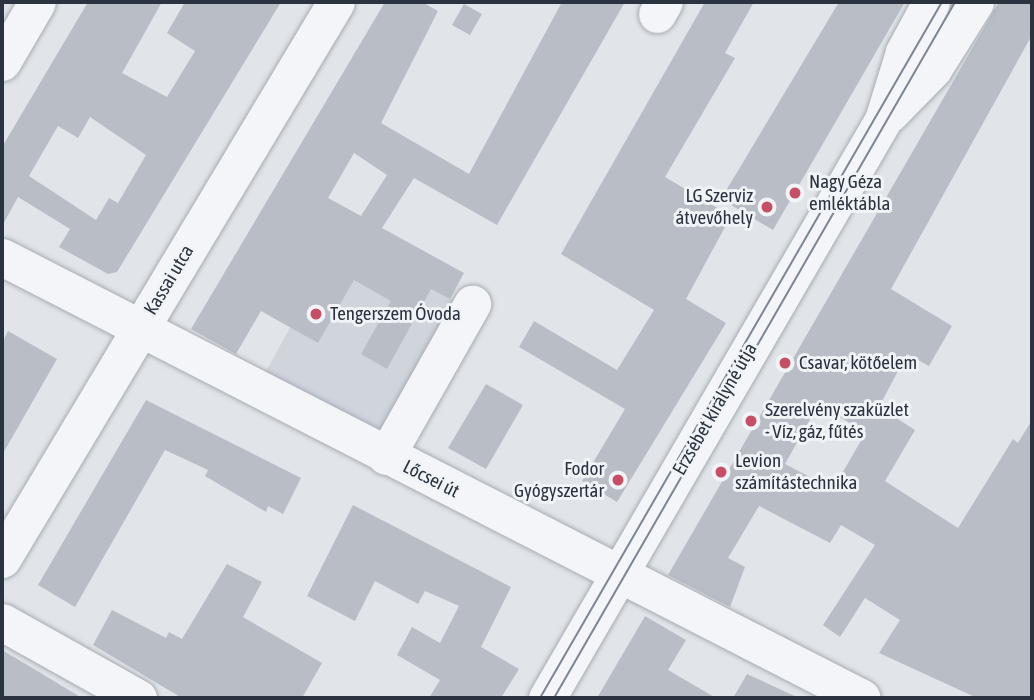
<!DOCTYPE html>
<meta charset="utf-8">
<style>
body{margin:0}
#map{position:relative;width:1034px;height:700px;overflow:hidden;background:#e1e5e9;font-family:"Asap Condensed",sans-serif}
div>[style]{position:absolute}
.built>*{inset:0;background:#d0d4db}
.building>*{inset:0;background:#b9bec6}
.roads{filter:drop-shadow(0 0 2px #a7acb3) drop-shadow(0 0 2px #a7acb3)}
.minor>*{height:37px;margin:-18.5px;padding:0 18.5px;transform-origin:18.5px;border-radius:18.5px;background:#f4f5f8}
.tram>*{height:2px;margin:-1px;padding:0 1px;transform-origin:1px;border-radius:1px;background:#7c8592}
.dots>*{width:19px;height:19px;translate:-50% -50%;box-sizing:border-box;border:4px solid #f1f4f7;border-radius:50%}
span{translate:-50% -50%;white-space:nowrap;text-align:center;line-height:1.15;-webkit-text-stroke:6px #f1f4f7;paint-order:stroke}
.poi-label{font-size:19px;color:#2b3340}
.left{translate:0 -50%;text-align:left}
.right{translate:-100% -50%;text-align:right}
.street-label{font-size:19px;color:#2b3340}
.frame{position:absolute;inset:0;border:4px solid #2b3340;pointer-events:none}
</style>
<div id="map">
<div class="built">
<i style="clip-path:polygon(339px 238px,460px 304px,386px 439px,263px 377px)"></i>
</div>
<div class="building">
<i style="clip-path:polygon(evenodd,88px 2px,162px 2px,122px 73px,167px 97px,195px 51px,167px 33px,185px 2px,281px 2px,117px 272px,108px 274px,59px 247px,70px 229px,18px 197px,2px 226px,2px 147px,88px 2px,90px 117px,146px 155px,118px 203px,109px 198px,96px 220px,29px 176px,58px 126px,78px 138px,90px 117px)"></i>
<i style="clip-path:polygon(evenodd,385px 2px,422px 2px,438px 11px,381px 123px,469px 174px,562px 2px,625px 2px,497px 225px,414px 178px,382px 228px,464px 273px,450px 299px,431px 289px,387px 369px,361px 354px,391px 301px,354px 280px,318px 343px,261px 311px,236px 354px,191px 329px,385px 2px,354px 153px,387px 175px,361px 216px,328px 198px,354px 153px)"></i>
<i style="clip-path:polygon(705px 2px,754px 2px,725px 53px,735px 58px,665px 177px,731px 216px,686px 299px,726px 323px,617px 502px,582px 481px,625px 409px,519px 347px,534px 321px,617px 370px,654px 310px,561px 254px)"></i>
<i style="clip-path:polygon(839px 2px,905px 2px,773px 230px,721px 199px)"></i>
<i style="clip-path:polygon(evenodd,999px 2px,1032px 2px,1032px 35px,891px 289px,952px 326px,929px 366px,907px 354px,879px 407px,915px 430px,885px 481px,958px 528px,1013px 439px,1018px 443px,1032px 420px,1032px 698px,977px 698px,879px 653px,900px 620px,865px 598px,840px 637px,823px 625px,875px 545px,841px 525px,830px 543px,759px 506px,728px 558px,745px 567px,730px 607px,668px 575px,999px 2px,818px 405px,866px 432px,833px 489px,785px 464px,818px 405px)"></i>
<i style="clip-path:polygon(464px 4px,482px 14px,470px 35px,452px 25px)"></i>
<i style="clip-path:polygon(8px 331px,57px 359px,2px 455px,2px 343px)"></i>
<i style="clip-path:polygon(486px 384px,523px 405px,486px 469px,448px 448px)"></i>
<i style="clip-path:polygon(146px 400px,301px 478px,283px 514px,268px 506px,266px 512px,205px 476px,208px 470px,165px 450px,75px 607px,38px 585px)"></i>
<i style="clip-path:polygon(353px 505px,511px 587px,481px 647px,519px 669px,501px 698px,429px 698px,440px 680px,397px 655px,412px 627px,440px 643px,459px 606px,425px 591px,418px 604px,375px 581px,355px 621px,307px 596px)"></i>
<i style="clip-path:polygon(227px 564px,262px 582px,243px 617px,322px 663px,302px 698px,182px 698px,93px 645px,112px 610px,166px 638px,169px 632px,182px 639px)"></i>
<i style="clip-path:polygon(645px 616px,686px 640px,668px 670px,716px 698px,597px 698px)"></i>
<i style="clip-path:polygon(2px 650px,34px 669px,82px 698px,2px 698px)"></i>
<i style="clip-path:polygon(747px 674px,799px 698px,733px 698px)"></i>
</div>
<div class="roads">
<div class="minor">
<i style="left:657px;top:14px;width:14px;rotate:-60deg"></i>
<i style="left:2px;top:62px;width:69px;rotate:-59.7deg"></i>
<i style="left:889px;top:114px;width:63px;rotate:-45.6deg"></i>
<i style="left:933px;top:69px;width:79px;rotate:-57.9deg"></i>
<i style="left:2px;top:257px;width:966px;rotate:27.15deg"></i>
<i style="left:386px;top:456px;width:175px;rotate:-60.5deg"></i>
<i style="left:2px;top:559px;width:649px;rotate:-59.05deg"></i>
<i style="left:2px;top:622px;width:156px;rotate:29.2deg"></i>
<i style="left:547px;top:698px;width:669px;rotate:-59.83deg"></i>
<i style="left:883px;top:120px;width:71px;rotate:-72.8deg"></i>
<i style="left:904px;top:52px;width:57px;rotate:-61.6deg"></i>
</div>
</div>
<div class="tram">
<i style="left:540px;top:698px;width:804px;rotate:-59.99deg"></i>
<i style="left:554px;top:698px;width:803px;rotate:-60.05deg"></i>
</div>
<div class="dots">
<i style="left:795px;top:193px;background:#c64f66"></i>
<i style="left:767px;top:207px;background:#c64f66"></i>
<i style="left:316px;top:314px;background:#c64f66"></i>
<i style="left:785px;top:363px;background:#c64f66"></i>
<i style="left:751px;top:421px;background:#c64f66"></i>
<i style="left:721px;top:472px;background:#c64f66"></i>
<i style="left:618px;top:480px;background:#c64f66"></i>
</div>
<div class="poi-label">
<span class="left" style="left:809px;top:193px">Nagy Géza<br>emléktábla</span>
<span class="right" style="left:753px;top:207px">LG Szerviz<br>átvevőhely</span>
<span class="left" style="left:330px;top:314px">Tengerszem Óvoda</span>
<span class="left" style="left:799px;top:363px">Csavar, kötőelem</span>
<span class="left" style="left:765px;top:421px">Szerelvény szaküzlet<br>- Víz, gáz, fűtés</span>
<span class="left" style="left:735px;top:472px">Levion<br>számítástechnika</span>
<span class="right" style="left:604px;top:480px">Fodor<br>Gyógyszertár</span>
</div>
<div class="street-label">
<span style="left:169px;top:280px;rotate:-59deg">Kassai utca</span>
<span style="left:715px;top:409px;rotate:-60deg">Erzsébet királyné útja</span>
<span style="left:431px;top:479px;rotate:27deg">Lőcsei út</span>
</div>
<div class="frame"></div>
</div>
